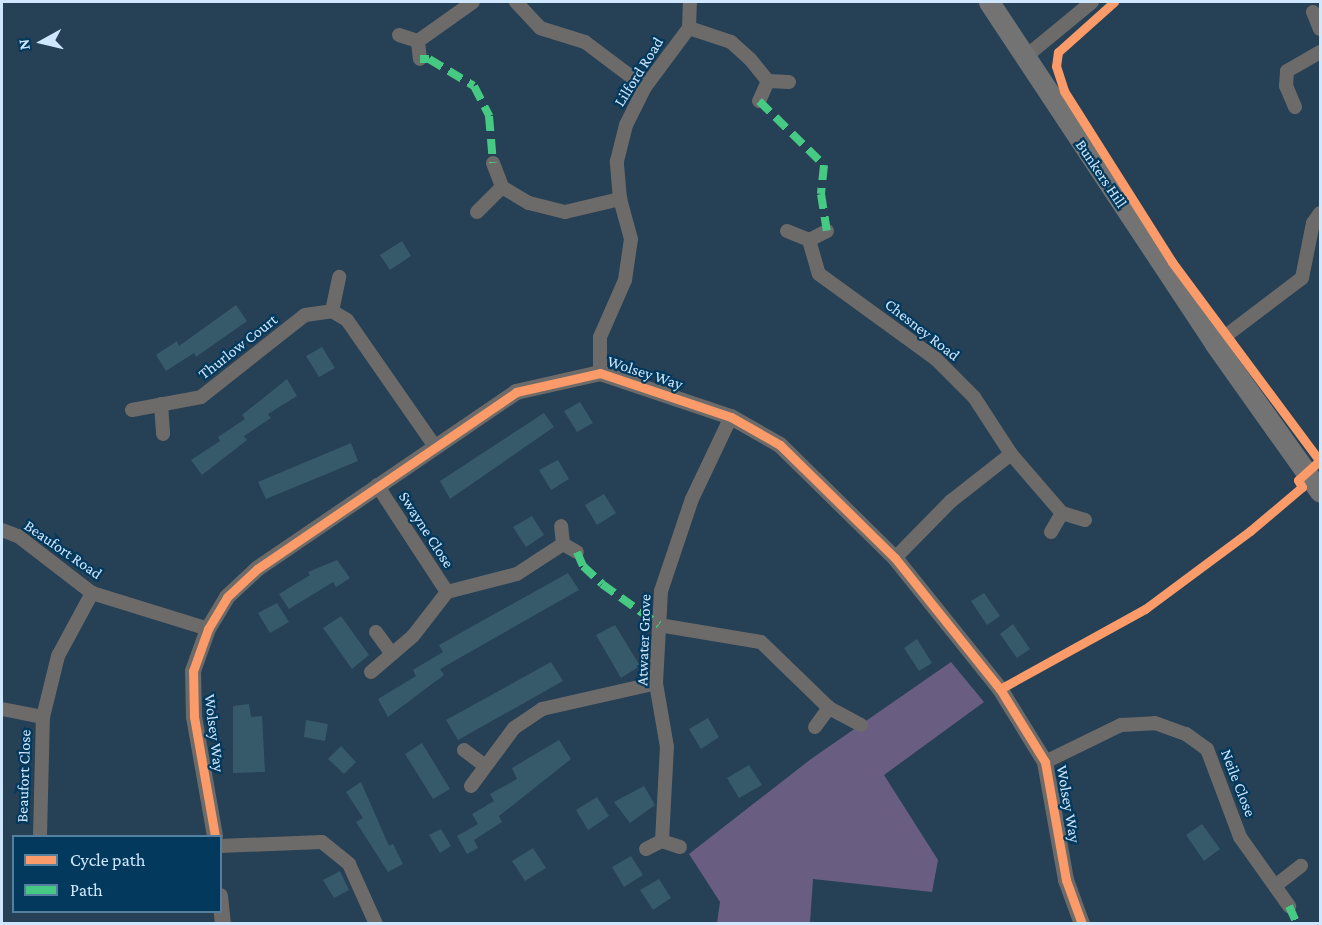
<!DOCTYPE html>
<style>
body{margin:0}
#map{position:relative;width:1322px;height:925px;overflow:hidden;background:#264055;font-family:"Crimson Pro",serif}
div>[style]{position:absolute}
.green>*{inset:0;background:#695e81}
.building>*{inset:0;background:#375a6a}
.minor>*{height:14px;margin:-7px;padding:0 7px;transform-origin:7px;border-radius:7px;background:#6d6b69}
.tertiary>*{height:16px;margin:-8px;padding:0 8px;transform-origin:8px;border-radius:8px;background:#6d6b69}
.primary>*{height:21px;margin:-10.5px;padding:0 10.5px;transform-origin:10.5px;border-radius:10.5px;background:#727372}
.quiet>*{height:8px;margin-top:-4px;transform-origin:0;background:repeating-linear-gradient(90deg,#46c982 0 15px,transparent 0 23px)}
.cycleway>*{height:9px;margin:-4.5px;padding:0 4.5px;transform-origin:4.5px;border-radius:4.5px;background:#fa9b69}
span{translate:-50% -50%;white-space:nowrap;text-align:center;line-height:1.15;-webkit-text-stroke:4.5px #03395d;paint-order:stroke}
.street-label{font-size:16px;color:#cfe8ff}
.frame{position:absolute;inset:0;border:3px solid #cfe8ff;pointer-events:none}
.legend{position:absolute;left:12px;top:835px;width:210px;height:78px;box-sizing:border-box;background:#03395d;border:2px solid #557f9e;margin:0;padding:8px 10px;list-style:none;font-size:18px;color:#cfe8ff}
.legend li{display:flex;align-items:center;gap:12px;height:30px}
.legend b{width:30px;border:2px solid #557f9e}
.north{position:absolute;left:12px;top:12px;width:60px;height:60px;-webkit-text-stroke:4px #03395d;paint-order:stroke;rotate:262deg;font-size:16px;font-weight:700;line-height:24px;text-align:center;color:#cfe8ff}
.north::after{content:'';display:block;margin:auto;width:21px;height:27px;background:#cfe8ff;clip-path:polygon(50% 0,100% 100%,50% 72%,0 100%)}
</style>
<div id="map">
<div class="green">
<i style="clip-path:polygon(951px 662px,984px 702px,884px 775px,938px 860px,932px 892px,813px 879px,810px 923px,717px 923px,720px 902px,689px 854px,811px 759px)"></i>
</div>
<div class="building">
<i style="clip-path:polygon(402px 241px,411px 256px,390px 270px,380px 255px)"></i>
<i style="clip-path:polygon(236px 305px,247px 321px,196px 357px,194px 353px,166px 371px,156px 355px,177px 341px,179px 346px)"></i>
<i style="clip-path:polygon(322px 347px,335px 368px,319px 377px,306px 356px)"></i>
<i style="clip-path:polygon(287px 379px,297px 396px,268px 414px,271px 418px,244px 436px,247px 440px,202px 475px,191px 460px,220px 441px,218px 437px,245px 419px,242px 415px)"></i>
<i style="clip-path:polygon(580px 402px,593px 423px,577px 432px,564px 411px)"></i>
<i style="clip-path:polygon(544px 413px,554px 427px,450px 499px,440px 481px)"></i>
<i style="clip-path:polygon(351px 443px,358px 461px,266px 499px,258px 482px)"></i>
<i style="clip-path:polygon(558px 460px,569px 479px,551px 490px,539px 470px)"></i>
<i style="clip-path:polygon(604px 494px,616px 513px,597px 525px,585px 505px)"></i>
<i style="clip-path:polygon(532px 516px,544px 535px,526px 547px,513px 527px)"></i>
<i style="clip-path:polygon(337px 560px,350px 578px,336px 587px,333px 582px,289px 609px,279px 594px,310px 575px,308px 572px)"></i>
<i style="clip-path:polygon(568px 573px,579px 590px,440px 669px,444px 675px,388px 717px,378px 699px,416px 676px,413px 670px,443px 652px,439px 645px)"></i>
<i style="clip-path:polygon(984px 593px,1000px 616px,987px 625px,971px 601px)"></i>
<i style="clip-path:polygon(277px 603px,289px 622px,270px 633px,258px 613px)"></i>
<i style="clip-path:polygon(341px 616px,369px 655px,352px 669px,323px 628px)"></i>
<i style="clip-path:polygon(1013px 624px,1030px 649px,1017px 658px,1000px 634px)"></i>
<i style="clip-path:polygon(615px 625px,640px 666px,621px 678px,596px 635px)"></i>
<i style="clip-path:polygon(917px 639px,932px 663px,919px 671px,904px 648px)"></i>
<i style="clip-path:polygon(551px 662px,563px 681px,458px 740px,446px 720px)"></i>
<i style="clip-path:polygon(249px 704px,251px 717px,262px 716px,265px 772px,233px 773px,233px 706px)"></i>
<i style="clip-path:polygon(708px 718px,719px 737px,701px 749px,689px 729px)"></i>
<i style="clip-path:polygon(306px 720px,328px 724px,325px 741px,304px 737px)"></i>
<i style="clip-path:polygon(559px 740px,571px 759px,499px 816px,502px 822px,474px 840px,478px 848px,467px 854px,457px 836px,478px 824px,472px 814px,494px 801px,490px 794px,517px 779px,512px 768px)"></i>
<i style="clip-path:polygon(422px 743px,450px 789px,433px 799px,405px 754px)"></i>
<i style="clip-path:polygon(341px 746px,356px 762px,344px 774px,328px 759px)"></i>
<i style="clip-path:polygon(749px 765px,762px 785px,739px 798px,727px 778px)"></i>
<i style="clip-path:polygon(361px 782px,389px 846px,393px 844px,403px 864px,388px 872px,356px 822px,363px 818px,346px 792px)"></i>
<i style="clip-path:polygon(644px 786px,655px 805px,630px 823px,614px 802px)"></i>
<i style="clip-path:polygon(597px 797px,609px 816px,588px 830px,576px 810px)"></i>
<i style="clip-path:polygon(1202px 824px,1220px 849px,1204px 861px,1186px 835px)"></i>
<i style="clip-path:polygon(441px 829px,451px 846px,440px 853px,429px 835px)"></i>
<i style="clip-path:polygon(533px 848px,546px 868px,525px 881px,512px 861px)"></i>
<i style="clip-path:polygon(631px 856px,643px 875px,624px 887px,612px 867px)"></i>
<i style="clip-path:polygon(340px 871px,349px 890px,334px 898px,323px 880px)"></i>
<i style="clip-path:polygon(659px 879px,671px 898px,653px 910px,640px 890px)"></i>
</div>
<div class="minor">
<i style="left:516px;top:2px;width:35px;rotate:47deg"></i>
<i style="left:540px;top:28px;width:47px;rotate:17.3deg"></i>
<i style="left:585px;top:42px;width:75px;rotate:36.9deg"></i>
<i style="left:1313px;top:12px;width:18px;rotate:68deg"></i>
<i style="left:689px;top:28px;width:44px;rotate:18.4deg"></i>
<i style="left:731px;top:42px;width:25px;rotate:42deg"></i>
<i style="left:750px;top:59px;width:28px;rotate:51deg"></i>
<i style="left:768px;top:81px;width:22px;rotate:114deg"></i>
<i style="left:399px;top:35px;width:20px;rotate:18deg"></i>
<i style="left:418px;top:41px;width:67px;rotate:-35.3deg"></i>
<i style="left:418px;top:41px;width:18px;rotate:84deg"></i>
<i style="left:1024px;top:58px;width:88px;rotate:-39.5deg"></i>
<i style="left:768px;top:81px;width:21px;rotate:3deg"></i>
<i style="left:1295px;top:107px;width:23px;rotate:-113deg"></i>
<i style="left:1286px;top:86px;width:15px;rotate:-86deg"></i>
<i style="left:1287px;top:71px;width:38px;rotate:-30deg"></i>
<i style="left:493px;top:163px;width:26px;rotate:69deg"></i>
<i style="left:477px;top:212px;width:35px;rotate:-45deg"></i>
<i style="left:502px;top:187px;width:31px;rotate:31deg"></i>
<i style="left:529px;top:203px;width:37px;rotate:14deg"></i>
<i style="left:565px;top:212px;width:57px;rotate:-13.3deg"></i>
<i style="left:787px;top:231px;width:24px;rotate:22deg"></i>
<i style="left:827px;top:231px;width:20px;rotate:153deg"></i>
<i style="left:809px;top:240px;width:35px;rotate:74deg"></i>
<i style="left:819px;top:274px;width:145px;rotate:36deg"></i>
<i style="left:936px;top:359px;width:54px;rotate:45deg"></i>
<i style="left:974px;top:397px;width:68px;rotate:57deg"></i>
<i style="left:1011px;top:454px;width:76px;rotate:141.9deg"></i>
<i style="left:951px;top:501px;width:80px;rotate:134.5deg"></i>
<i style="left:332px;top:311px;width:35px;rotate:-78deg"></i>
<i style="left:1215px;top:344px;width:109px;rotate:-37.2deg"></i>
<i style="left:1302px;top:278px;width:56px;rotate:-78.7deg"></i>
<i style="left:1313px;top:223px;width:12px;rotate:-55deg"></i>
<i style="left:600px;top:373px;width:36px;rotate:-90deg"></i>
<i style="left:600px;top:337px;width:62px;rotate:-66.3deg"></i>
<i style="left:625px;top:280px;width:41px;rotate:-81.7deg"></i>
<i style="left:631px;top:239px;width:41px;rotate:-105.4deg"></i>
<i style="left:620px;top:199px;width:38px;rotate:-95deg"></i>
<i style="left:617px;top:161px;width:37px;rotate:-76deg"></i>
<i style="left:626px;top:125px;width:42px;rotate:-63.4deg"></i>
<i style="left:645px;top:87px;width:74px;rotate:-53.3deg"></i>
<i style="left:689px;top:28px;width:26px;rotate:-88deg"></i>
<i style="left:161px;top:404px;width:30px;rotate:86deg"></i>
<i style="left:132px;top:410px;width:70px;rotate:-10.7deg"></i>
<i style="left:201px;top:397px;width:132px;rotate:-38.3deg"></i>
<i style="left:305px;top:315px;width:27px;rotate:-8deg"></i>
<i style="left:332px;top:311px;width:17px;rotate:31deg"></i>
<i style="left:347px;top:320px;width:152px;rotate:55.2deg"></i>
<i style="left:1011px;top:454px;width:78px;rotate:49.2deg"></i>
<i style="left:1062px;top:513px;width:24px;rotate:17deg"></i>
<i style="left:377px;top:485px;width:128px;rotate:56.8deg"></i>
<i style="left:447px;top:592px;width:72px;rotate:-14.4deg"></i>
<i style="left:517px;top:574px;width:55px;rotate:-33.1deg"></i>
<i style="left:563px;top:544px;width:18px;rotate:-96deg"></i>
<i style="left:2px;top:530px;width:17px;rotate:21deg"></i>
<i style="left:18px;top:536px;width:93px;rotate:37.6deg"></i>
<i style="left:92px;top:593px;width:121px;rotate:17.2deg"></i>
<i style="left:1051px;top:532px;width:22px;rotate:-60deg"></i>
<i style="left:563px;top:544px;width:16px;rotate:30deg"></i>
<i style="left:659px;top:625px;width:103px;rotate:9.5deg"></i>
<i style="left:761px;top:642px;width:95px;rotate:44.1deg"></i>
<i style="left:829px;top:708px;width:36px;rotate:28deg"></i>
<i style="left:376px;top:632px;width:27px;rotate:54deg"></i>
<i style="left:371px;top:672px;width:55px;rotate:-40.6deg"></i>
<i style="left:413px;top:636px;width:56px;rotate:-52.3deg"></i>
<i style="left:2px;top:709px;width:42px;rotate:11deg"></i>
<i style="left:815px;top:727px;width:24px;rotate:-54deg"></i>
<i style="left:464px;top:750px;width:26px;rotate:37deg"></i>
<i style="left:1045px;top:762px;width:85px;rotate:-26deg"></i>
<i style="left:1121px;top:725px;width:34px;rotate:-3deg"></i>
<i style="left:1155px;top:723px;width:33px;rotate:20deg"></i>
<i style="left:1186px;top:734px;width:26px;rotate:36deg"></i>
<i style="left:1207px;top:749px;width:94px;rotate:69.4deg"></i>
<i style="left:1240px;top:837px;width:85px;rotate:54.6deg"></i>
<i style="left:471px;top:786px;width:72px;rotate:-53.4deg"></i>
<i style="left:514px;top:728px;width:34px;rotate:-34deg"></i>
<i style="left:542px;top:709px;width:117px;rotate:-12.8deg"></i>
<i style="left:40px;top:836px;width:119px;rotate:-88.6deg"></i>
<i style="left:43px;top:717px;width:63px;rotate:-76.2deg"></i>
<i style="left:58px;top:656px;width:72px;rotate:-61.6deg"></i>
<i style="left:220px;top:846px;width:102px;rotate:-2.2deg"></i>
<i style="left:322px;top:842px;width:35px;rotate:39deg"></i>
<i style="left:349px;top:864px;width:66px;rotate:65.8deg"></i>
<i style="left:680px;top:847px;width:19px;rotate:-162deg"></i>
<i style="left:662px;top:841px;width:94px;rotate:-87deg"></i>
<i style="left:667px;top:747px;width:65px;rotate:-99.8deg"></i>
<i style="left:656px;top:683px;width:92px;rotate:-86.9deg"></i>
<i style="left:661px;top:591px;width:97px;rotate:-71.4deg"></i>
<i style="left:692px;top:499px;width:91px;rotate:-64.6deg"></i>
<i style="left:646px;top:849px;width:18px;rotate:-27deg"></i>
<i style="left:1275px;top:886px;width:33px;rotate:-38deg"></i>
</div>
<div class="tertiary">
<i style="left:215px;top:836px;width:121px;rotate:-100deg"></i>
<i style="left:194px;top:717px;width:46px;rotate:-91.2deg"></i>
<i style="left:193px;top:671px;width:45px;rotate:-70.3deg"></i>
<i style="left:208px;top:629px;width:37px;rotate:-59deg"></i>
<i style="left:227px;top:597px;width:41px;rotate:-43deg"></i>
<i style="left:257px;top:569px;width:314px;rotate:-34.3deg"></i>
<i style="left:516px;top:392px;width:86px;rotate:-12.7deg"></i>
<i style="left:600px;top:373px;width:138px;rotate:18.6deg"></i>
<i style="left:731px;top:417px;width:56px;rotate:29.7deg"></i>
<i style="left:780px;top:445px;width:161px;rotate:44.5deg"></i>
<i style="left:895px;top:558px;width:168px;rotate:51.3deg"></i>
<i style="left:1000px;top:689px;width:86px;rotate:58.3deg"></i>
<i style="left:1045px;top:762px;width:120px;rotate:79.9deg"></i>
<i style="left:1066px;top:880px;width:47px;rotate:70deg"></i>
<i style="left:220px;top:896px;width:28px;rotate:84deg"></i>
</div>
<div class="primary">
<i style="left:989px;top:2px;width:410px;rotate:56.5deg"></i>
<i style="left:1215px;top:344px;width:181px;rotate:54.6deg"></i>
</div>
<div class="quiet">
<i style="left:420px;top:59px;width:9px"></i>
<i style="left:429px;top:59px;width:52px;rotate:31deg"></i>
<i style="left:474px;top:86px;width:34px;rotate:63deg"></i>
<i style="left:489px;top:116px;width:47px;rotate:85.1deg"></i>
<i style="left:759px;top:101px;width:91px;rotate:44.6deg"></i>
<i style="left:824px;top:165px;width:29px;rotate:96deg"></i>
<i style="left:821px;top:194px;width:37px;rotate:81deg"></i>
<i style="left:577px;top:552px;width:15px;rotate:67deg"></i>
<i style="left:583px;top:566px;width:26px;rotate:43deg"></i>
<i style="left:602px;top:584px;width:70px;rotate:35.7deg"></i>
<i style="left:1289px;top:906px;width:20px;rotate:66deg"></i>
</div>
<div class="cycleway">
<i style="left:1114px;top:2px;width:75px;rotate:138.2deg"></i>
<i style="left:1058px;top:52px;width:14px;rotate:98deg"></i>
<i style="left:1056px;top:66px;width:26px;rotate:72deg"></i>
<i style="left:1064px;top:91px;width:202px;rotate:57.7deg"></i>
<i style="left:1172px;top:262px;width:248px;rotate:53.4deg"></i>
<i style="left:1000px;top:689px;width:166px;rotate:-28.9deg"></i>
<i style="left:1145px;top:609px;width:131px;rotate:-36.6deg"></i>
<i style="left:1250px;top:531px;width:68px;rotate:-40.2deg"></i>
<i style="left:1302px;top:487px;width:8px;rotate:-120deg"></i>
<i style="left:1298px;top:480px;width:30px;rotate:-42deg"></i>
<i style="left:215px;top:836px;width:121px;rotate:-100deg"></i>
<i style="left:194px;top:717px;width:46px;rotate:-91.2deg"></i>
<i style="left:193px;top:671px;width:45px;rotate:-70.3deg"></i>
<i style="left:208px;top:629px;width:37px;rotate:-59deg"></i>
<i style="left:227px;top:597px;width:41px;rotate:-43deg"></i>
<i style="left:257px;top:569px;width:314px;rotate:-34.3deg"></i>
<i style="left:516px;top:392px;width:86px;rotate:-12.7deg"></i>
<i style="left:600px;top:373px;width:138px;rotate:18.6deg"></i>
<i style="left:731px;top:417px;width:56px;rotate:29.7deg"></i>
<i style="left:780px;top:445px;width:161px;rotate:44.5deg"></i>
<i style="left:895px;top:558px;width:168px;rotate:51.3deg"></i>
<i style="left:1000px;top:689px;width:86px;rotate:58.3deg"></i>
<i style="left:1045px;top:762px;width:120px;rotate:79.9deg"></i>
<i style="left:1066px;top:880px;width:47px;rotate:70deg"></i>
</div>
<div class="street-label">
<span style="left:639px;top:72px;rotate:-58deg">Lilford Road</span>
<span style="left:1101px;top:174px;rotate:56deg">Bunkers Hill</span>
<span style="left:922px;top:330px;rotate:38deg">Chesney Road</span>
<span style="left:238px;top:347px;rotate:-38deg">Thurlow Court</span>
<span style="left:645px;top:373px;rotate:18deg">Wolsey Way</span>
<span style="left:426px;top:530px;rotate:57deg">Swayne Close</span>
<span style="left:63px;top:550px;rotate:35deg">Beaufort Road</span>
<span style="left:644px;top:640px;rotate:-88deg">Atwater Grove</span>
<span style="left:214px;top:733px;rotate:83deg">Wolsey Way</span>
<span style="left:24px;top:776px;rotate:-88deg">Beaufort Close</span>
<span style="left:1238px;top:783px;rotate:69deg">Neile Close</span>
<span style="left:1068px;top:804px;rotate:80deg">Wolsey Way</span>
</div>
<div class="frame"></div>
<ul class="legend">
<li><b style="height:8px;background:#fa9b69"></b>Cycle path</li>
<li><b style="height:8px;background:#46c982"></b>Path</li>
</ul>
<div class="north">N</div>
</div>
